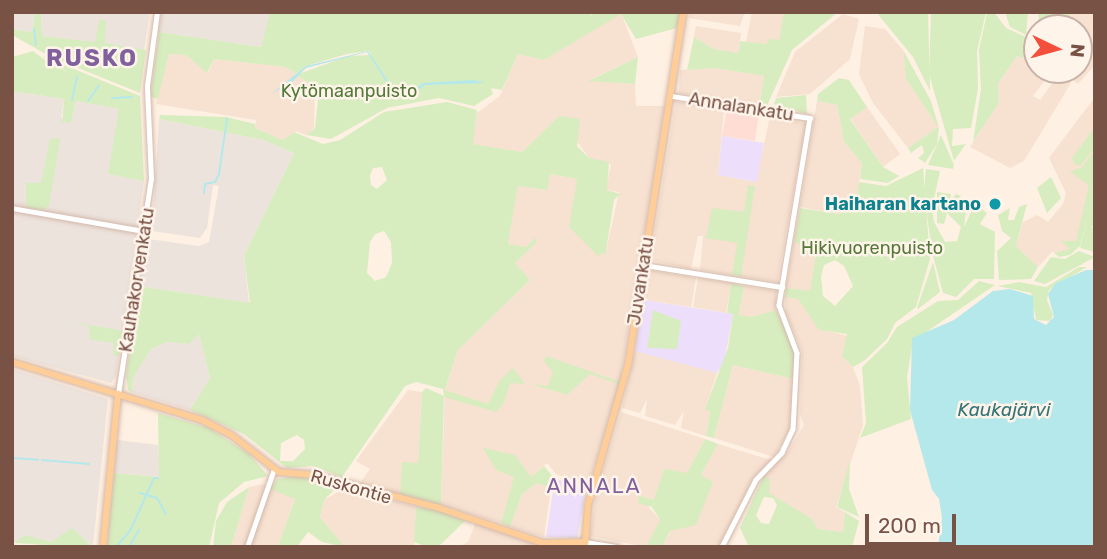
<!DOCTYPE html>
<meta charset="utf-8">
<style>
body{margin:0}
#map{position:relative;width:1107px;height:559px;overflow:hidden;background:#fef0e2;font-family:Rubik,sans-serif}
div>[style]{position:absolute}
.residential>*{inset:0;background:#f7e1d0}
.commercial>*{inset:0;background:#ffddd5}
.industrial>*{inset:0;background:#ede3dd}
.education>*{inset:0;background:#eddffb}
.green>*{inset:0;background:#d7edbf}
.water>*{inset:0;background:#b5e8ea}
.stream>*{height:2px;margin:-1px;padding:0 1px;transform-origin:1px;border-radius:1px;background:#b5e8ea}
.roads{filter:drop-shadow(0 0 2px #d3b8aa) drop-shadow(0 0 2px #d3b8aa)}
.minor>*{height:4.5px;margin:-2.25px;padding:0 2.25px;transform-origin:2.25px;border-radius:2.25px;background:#fff}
.major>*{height:6px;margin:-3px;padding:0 3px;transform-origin:3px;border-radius:3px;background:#ffcd98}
.dots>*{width:19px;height:19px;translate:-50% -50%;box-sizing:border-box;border:4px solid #fff4ea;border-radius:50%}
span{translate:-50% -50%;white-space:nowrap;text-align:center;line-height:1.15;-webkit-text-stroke:5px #fff4ea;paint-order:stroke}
.park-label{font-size:18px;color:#547a3a}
.street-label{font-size:18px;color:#795246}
.culture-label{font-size:18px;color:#0d838f;font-weight:700}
.right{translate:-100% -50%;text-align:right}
.water-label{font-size:19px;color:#357578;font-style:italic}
.quarter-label{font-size:21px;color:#81619d;letter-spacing:2px}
.district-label{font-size:24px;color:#81619d;font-weight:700;letter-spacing:2px}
.frame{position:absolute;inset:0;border:14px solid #795246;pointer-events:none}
.north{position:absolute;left:1023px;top:14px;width:70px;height:70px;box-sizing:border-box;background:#fff4ea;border:2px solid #c9b3a8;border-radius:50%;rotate:95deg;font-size:19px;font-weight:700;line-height:28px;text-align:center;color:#795246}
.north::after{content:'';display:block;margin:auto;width:24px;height:32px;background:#f44f3c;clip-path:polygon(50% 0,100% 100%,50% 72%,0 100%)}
.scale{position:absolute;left:865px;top:514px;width:91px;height:32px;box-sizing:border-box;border:4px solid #795246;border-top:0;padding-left:9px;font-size:21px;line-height:24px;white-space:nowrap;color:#795246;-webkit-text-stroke:5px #fff4ea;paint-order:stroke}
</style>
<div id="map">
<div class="residential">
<i style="clip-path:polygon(689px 12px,745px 12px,740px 26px,689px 18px)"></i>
<i style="clip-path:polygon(752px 12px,784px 12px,779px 41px,767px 45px,746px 42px)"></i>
<i style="clip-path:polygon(1070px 12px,1095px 12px,1095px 65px,1078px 84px,1059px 70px,1079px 70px,1079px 28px,1063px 28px)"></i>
<i style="clip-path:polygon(621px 13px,638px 57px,589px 80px,635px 84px,636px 106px,665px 106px,620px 382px,589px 483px,557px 475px,547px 463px,531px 477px,515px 477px,501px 523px,441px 505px,445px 391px,458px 350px,530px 280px,515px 263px,537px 242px,535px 239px,526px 247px,508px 244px,518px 186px,546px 190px,550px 174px,578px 179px,605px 256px,619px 192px,606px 190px,611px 164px,589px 158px,559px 116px,522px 152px,472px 144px,477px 113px,500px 96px,518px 54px,544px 60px)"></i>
<i style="clip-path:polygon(843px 14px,859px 19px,850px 59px,810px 94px,776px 97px,795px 52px)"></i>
<i style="clip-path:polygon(696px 26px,741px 33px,738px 53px,714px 49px,694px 37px)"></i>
<i style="clip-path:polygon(865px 26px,885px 29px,903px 50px,906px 79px,938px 127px,908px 148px,873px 103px,859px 74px)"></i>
<i style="clip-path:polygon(169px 54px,186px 55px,208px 73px,214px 59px,286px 67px,296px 74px,290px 82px,296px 75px,315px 87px,314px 128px,306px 135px,296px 131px,283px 140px,255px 128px,256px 120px,156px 104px)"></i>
<i style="clip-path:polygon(1017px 56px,1037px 62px,1037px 70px,1049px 75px,1033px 96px,1040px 100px,1059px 74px,1071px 83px,1024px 161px,1010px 168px,970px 147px,999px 103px,998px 84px)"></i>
<i style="clip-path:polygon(716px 68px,764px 76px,759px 106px,679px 93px,680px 70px)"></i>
<i style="clip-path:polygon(1095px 97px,1095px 228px,1086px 223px,1080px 242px,1062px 254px,1052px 252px,1038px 267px,1016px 246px,1023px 222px,1037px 215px,1048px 222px,1063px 204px,1066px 193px,1049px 158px)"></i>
<i style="clip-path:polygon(817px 101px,837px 105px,844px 142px,862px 163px,856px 201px,839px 214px,800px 207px)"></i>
<i style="clip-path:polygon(676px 102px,724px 109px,718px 175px,756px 182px,770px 116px,806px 124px,777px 282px,700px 270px,703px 236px,698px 236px,691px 269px,650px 260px)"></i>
<i style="clip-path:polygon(867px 107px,900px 154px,883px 167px,850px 118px)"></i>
<i style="clip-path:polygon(794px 242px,817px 246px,810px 292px,786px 288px)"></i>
<i style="clip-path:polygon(649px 270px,696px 278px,691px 307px,643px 300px)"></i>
<i style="clip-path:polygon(698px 278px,731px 283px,726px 313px,693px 307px)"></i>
<i style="clip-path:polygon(744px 286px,776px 291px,776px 310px,751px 317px,739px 316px)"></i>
<i style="clip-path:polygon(785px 297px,798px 299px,819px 329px,848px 336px,842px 356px,853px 367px,860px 386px,863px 425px,836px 507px,845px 512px,843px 532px,818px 529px,812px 519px,782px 505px,769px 493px,764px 475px,788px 452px,804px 425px,800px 414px,802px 351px,786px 313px)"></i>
<i style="clip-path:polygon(635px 351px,717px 373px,705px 409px,710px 411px,706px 436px,681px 428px,684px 411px,675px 425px,645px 416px,647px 399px,640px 413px,622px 408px)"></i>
<i style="clip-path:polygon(733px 365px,793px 379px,790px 429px,774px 457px,714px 438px)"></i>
<i style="clip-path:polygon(408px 390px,422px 392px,418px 464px,400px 497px,358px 486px,370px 469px,356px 461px)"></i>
<i style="clip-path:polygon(621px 412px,705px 439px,687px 473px,654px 500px,639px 496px,661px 521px,646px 547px,590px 536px,596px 495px)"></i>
<i style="clip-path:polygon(718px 444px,771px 460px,754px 477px,719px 547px,662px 547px)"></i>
<i style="clip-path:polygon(537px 483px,551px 488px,544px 537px,510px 527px,522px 494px)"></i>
<i style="clip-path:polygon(264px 484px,295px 498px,278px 547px,231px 547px,249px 487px)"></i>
<i style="clip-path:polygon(345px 488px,416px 507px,414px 547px,345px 547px,320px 517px,324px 500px)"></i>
<i style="clip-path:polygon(476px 522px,541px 544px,540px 547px,458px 547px,468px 542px)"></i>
</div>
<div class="commercial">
<i style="clip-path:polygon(727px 109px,759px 114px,755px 141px,722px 136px)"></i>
</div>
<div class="industrial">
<i style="clip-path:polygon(12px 12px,35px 12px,32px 32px,12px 29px)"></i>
<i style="clip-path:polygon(41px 12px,150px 12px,144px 50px,42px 36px)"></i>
<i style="clip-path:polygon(161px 12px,270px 12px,262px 47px,158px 32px)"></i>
<i style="clip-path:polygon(12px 91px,64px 99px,61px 118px,71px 123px,76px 101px,120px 109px,109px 174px,144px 181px,116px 376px,111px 383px,12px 356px)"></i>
<i style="clip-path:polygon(159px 119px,263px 140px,294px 153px,244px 256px,249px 303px,139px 286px,148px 239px,199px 246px,209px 242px,219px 186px,213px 185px,207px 228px,200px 238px,152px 231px)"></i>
<i style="clip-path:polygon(199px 333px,210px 378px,190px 410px,132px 392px,133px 378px,151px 349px,167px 342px,189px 344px)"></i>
<i style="clip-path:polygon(12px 369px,108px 399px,93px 546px,72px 529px,52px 546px,12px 542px)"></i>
<i style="clip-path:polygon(117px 440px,158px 445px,160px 477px,114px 473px)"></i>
</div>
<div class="education">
<i style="clip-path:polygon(722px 136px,764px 143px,757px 182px,718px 175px)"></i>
<i style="clip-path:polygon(643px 300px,733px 314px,724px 363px,717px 373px,635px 351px)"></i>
<i style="clip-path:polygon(555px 478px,586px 491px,577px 538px,546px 537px)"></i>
</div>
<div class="green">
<i style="clip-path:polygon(35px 12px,41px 12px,42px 36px,95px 42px,99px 20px,106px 20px,105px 43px,146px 50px,140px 93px,51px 57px,12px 35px,12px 29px,32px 32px)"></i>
<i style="clip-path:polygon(270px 12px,591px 12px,590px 17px,593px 12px,681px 12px,677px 28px,636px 39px,621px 14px,544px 60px,518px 54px,502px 90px,491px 88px,493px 94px,474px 106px,439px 98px,387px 108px,331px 139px,306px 135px,315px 128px,318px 99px,315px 87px,296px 75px,348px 56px,371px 55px,369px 51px,347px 54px,306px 66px,296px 74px,286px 67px,214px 59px,207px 73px,186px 55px,169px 54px,158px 99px,150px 97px,159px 32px,261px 47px)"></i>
<i style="clip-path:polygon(784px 12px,838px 12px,792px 50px,766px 108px,759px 106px,764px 76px,716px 68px,687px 70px,694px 37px,714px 49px,738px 53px,740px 41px,767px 44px,768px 39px,779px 40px)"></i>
<i style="clip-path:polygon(876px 12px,928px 12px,930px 91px,913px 57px)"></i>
<i style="clip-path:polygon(931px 12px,986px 12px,977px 51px,978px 88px,971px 128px,953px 129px,952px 146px,966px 144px,954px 161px,929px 74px)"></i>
<i style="clip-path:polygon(994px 12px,1006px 28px,1037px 42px,1037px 62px,1017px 56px,998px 84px,999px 103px,973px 142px,981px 89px,979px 50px,987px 13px)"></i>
<i style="clip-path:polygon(1005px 12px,1028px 12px,1026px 35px,1010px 27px)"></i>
<i style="clip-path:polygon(1038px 12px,1070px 12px,1063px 28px,1040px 28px)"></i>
<i style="clip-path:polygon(903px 50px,931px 101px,939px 128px,937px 144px,925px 163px,918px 158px,924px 153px,922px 145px,911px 153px,908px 148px,938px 127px,906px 79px)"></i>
<i style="clip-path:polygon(33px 51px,45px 60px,69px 73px,42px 56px,140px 96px,144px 181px,108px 174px,119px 109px,76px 101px,71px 123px,62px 122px,64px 99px,12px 91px,12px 57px)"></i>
<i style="clip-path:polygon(638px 57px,635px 84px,588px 81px)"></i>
<i style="clip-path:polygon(839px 78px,849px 80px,867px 107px,850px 119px,883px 167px,899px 176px,888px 183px,860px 179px,862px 163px,844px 142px,837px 105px,817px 101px,818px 94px)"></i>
<i style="clip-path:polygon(806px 95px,807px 114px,774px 104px,776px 98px)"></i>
<i style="clip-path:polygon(evenodd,447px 102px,477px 110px,473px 144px,522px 152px,559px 116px,580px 119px,577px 146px,589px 158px,609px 162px,607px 190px,620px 194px,614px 200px,605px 257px,603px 252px,598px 256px,569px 227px,577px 179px,550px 174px,547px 190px,518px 186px,508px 244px,526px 247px,535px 238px,537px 242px,515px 263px,530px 280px,458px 350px,445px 390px,488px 404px,500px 380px,513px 368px,525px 384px,510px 383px,504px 403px,496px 412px,444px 397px,441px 505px,400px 497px,402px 462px,418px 463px,422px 392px,426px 388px,444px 396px,443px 389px,416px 382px,405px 386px,342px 477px,313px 466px,287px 468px,244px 434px,190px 410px,210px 378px,199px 334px,189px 344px,167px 342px,151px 349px,133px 378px,132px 392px,128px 390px,126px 375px,139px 286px,250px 303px,244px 256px,294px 153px,263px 140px,159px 119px,160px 115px,226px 117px,255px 124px,255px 128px,283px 140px,294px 132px,323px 144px,340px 140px,384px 112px,447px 102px,382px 167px,387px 180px,377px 189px,371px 185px,370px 175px,373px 168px,382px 167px,447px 102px,384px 231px,391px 242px,392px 263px,386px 277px,375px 281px,367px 273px,370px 242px,375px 234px,384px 231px,447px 102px,297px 435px,304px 440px,305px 449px,293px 461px,280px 461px,281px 443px,297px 435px)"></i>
<i style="clip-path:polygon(1095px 127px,1095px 148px,1081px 165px,1075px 165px,1072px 158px)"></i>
<i style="clip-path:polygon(941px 135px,954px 165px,953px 169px,928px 165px)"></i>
<i style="clip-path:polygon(60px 138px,49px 206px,43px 210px,26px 208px,26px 183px,41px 183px,50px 139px)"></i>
<i style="clip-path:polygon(1095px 150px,1095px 228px,1090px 225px,1095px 230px,1095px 252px,1080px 248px,1094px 191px,1080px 246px,1070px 255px,1059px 257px,1054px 253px,1070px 249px,1061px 241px,1076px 241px,1089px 185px,1070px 172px,1082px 167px)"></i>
<i style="clip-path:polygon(evenodd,923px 168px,930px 259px,916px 307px,895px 323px,887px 339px,865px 360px,853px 367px,842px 356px,847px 334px,819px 330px,798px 299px,785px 297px,786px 288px,810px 291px,817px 247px,794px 242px,800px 208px,839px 214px,856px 201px,859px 182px,886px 186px,923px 168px,835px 260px,844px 266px,853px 286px,835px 306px,823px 296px,821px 277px,824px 265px,835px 260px)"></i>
<i style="clip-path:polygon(926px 169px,940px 171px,932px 208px,934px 222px,945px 242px,957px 241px,961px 227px,947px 213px,944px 224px,937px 223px,937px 192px,951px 194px,950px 201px,956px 194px,961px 196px,955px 209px,966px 212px,964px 227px,973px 208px,979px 207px,987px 213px,980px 224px,995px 232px,994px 279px,974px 279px,956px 297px,943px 293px,932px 252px,924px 192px)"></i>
<i style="clip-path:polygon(1051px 177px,1061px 198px,1047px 213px,1037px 188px)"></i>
<i style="clip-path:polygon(748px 185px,755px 186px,741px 277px,732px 275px,737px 243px,706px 238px,712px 208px,744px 212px)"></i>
<i style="clip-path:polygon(1027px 204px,1016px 246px,1038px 267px,1031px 279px,999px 280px,997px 251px,1011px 238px,1002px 231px,998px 215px,1010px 208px,1008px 220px,1014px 220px,1019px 207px)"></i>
<i style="clip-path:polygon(1079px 251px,1095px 257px,1045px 284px,1034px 281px,1051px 257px,1065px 259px)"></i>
<i style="clip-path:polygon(933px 262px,940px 292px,918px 309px,917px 308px)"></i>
<i style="clip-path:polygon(1079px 267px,1087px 267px,1049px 290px,1047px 300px,1053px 315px,1050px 321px,1036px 320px,1031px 293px,998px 286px,1019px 282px,1046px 287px)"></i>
<i style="clip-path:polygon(979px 281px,995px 285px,913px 341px,907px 377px,911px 419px,860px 438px,866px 423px,862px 367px,887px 343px,897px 327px,938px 301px,958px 300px)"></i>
<i style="clip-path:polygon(731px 283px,744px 286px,739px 315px,751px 317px,776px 310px,795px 351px,793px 379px,733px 365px,714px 438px,706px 436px,710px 412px,705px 409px,728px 348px,733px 314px,727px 313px)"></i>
<i style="clip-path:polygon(653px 310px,681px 321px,677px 349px,647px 348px)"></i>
<i style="clip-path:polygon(74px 322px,123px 331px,119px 356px,113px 355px,114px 343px,89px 339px,90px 327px)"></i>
<i style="clip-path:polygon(546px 356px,620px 382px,619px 384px,590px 374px,567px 395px,531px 384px,548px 386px,553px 372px,544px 361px)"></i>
<i style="clip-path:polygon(158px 413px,209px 428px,249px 454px,268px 476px,244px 482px,219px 503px,209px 547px,107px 547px,114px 473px,159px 477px)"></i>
<i style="clip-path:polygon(705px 439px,718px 444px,701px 475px,713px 482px,696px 525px,670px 531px,662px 547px,646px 547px,660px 520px,652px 507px,638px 503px,639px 496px,654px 500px,664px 469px,687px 473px)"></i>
<i style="clip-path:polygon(483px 448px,515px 455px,531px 477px,544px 466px,553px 477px,551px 488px,537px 483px,522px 494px,510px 527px,501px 523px,514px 477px,496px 470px)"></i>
<i style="clip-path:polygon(850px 460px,849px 489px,859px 517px,837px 507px)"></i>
<i style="clip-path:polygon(evenodd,764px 475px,770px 480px,769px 493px,812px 519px,818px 529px,843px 532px,845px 512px,859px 521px,852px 547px,749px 547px,740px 528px,764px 475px,764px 497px,773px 498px,777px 505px,769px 524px,761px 523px,756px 515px,764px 497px)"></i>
<i style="clip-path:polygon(298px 476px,329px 483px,333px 491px,324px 500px,320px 517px,345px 547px,322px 542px,308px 532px,297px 547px,278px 546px,295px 499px,270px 489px,277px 479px)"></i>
<i style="clip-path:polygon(249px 487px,231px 547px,213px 547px,216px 521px,227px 502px)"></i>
<i style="clip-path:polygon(416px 507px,440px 510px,465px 521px,440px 545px,425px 546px,414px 542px)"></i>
<i style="clip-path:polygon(72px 528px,93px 547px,14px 543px,25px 535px,51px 542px)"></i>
</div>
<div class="water">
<i style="clip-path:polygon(368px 51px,392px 87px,396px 86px,412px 91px,423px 83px,474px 80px,485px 83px,425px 85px,414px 93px,390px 88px,367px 52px,306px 68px,292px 82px,271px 94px,306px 66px)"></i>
<i style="clip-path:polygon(1086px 270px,1095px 270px,1095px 547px,938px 547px,942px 518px,939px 499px,932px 490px,910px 410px,912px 338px,954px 320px,993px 291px,1010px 289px,1033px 296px,1034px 319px,1046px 325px,1054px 317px,1048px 294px,1056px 283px)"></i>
</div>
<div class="stream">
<i style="left:34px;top:29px;width:16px;rotate:83deg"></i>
<i style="left:112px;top:98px;width:20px;rotate:-3deg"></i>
<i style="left:72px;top:100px;width:24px;rotate:-78deg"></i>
<i style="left:88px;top:101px;width:19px;rotate:-55deg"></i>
<i style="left:204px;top:193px;width:9px;rotate:-84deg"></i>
<i style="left:205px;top:184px;width:10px;rotate:-11deg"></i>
<i style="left:215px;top:182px;width:9px;rotate:-63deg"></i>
<i style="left:219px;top:174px;width:56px;rotate:-81.7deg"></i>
<i style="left:12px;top:458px;width:26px;rotate:4deg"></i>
<i style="left:42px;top:460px;width:47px;rotate:4.9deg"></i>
<i style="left:140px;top:493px;width:18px;rotate:16deg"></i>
<i style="left:157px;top:498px;width:18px;rotate:61deg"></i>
<i style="left:12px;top:547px;width:17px"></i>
<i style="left:116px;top:547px;width:21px;rotate:-49deg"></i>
<i style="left:130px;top:531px;width:58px;rotate:-65.6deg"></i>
<i style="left:154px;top:478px;width:4px"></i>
<i style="left:129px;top:547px;width:20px;rotate:-60deg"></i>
</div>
<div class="roads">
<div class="minor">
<i style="left:672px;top:96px;width:140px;rotate:9.1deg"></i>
<i style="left:810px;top:118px;width:190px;rotate:99.4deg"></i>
<i style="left:779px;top:305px;width:51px;rotate:69.4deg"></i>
<i style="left:797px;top:353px;width:76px;rotate:93deg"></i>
<i style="left:793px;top:429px;width:26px;rotate:115deg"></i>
<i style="left:782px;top:453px;width:37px;rotate:134deg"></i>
<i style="left:756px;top:480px;width:75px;rotate:116.9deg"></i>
<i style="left:12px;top:208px;width:134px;rotate:9.9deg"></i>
<i style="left:644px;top:265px;width:140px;rotate:9.1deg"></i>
<i style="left:118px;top:394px;width:218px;rotate:-81.3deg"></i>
<i style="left:151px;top:179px;width:93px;rotate:-92.5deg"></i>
<i style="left:147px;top:86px;width:75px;rotate:-82.3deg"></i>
<i style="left:585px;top:542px;width:33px;rotate:9deg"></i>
<i style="left:247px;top:547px;width:83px;rotate:-70.9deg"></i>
</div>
<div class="major">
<i style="left:12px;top:362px;width:199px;rotate:17deg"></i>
<i style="left:202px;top:420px;width:31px;rotate:27deg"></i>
<i style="left:230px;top:434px;width:62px;rotate:37.8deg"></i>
<i style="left:279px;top:472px;width:35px;rotate:5deg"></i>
<i style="left:314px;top:475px;width:129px;rotate:14.8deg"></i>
<i style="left:439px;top:508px;width:110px;rotate:18.6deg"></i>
<i style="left:543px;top:543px;width:42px;rotate:-1.4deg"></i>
<i style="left:103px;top:547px;width:154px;rotate:-84.4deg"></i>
<i style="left:585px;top:547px;width:42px;rotate:-85.9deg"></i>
<i style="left:588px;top:505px;width:146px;rotate:-74.1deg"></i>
<i style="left:628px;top:365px;width:357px;rotate:-81.1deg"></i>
</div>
</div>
<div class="dots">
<i style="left:995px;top:204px;background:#0f9aa8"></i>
</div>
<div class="park-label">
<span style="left:349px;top:91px">Kytömaanpuisto</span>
<span style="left:872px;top:248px">Hikivuorenpuisto</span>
</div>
<div class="street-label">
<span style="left:741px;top:107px;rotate:9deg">Annalankatu</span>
<span style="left:137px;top:280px;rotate:-81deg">Kauhakorvenkatu</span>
<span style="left:641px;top:281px;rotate:-81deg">Juvankatu</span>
<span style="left:351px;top:487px;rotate:16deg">Ruskontie</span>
</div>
<div class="culture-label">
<span class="right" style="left:981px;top:204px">Haiharan kartano</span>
</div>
<div class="water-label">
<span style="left:1004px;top:410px">Kaukajärvi</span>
</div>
<div class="quarter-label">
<span style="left:594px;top:486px">ANNALA</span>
</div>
<div class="district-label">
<span style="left:92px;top:59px">RUSKO</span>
</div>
<div class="frame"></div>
<div class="north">N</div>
<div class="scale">200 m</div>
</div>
